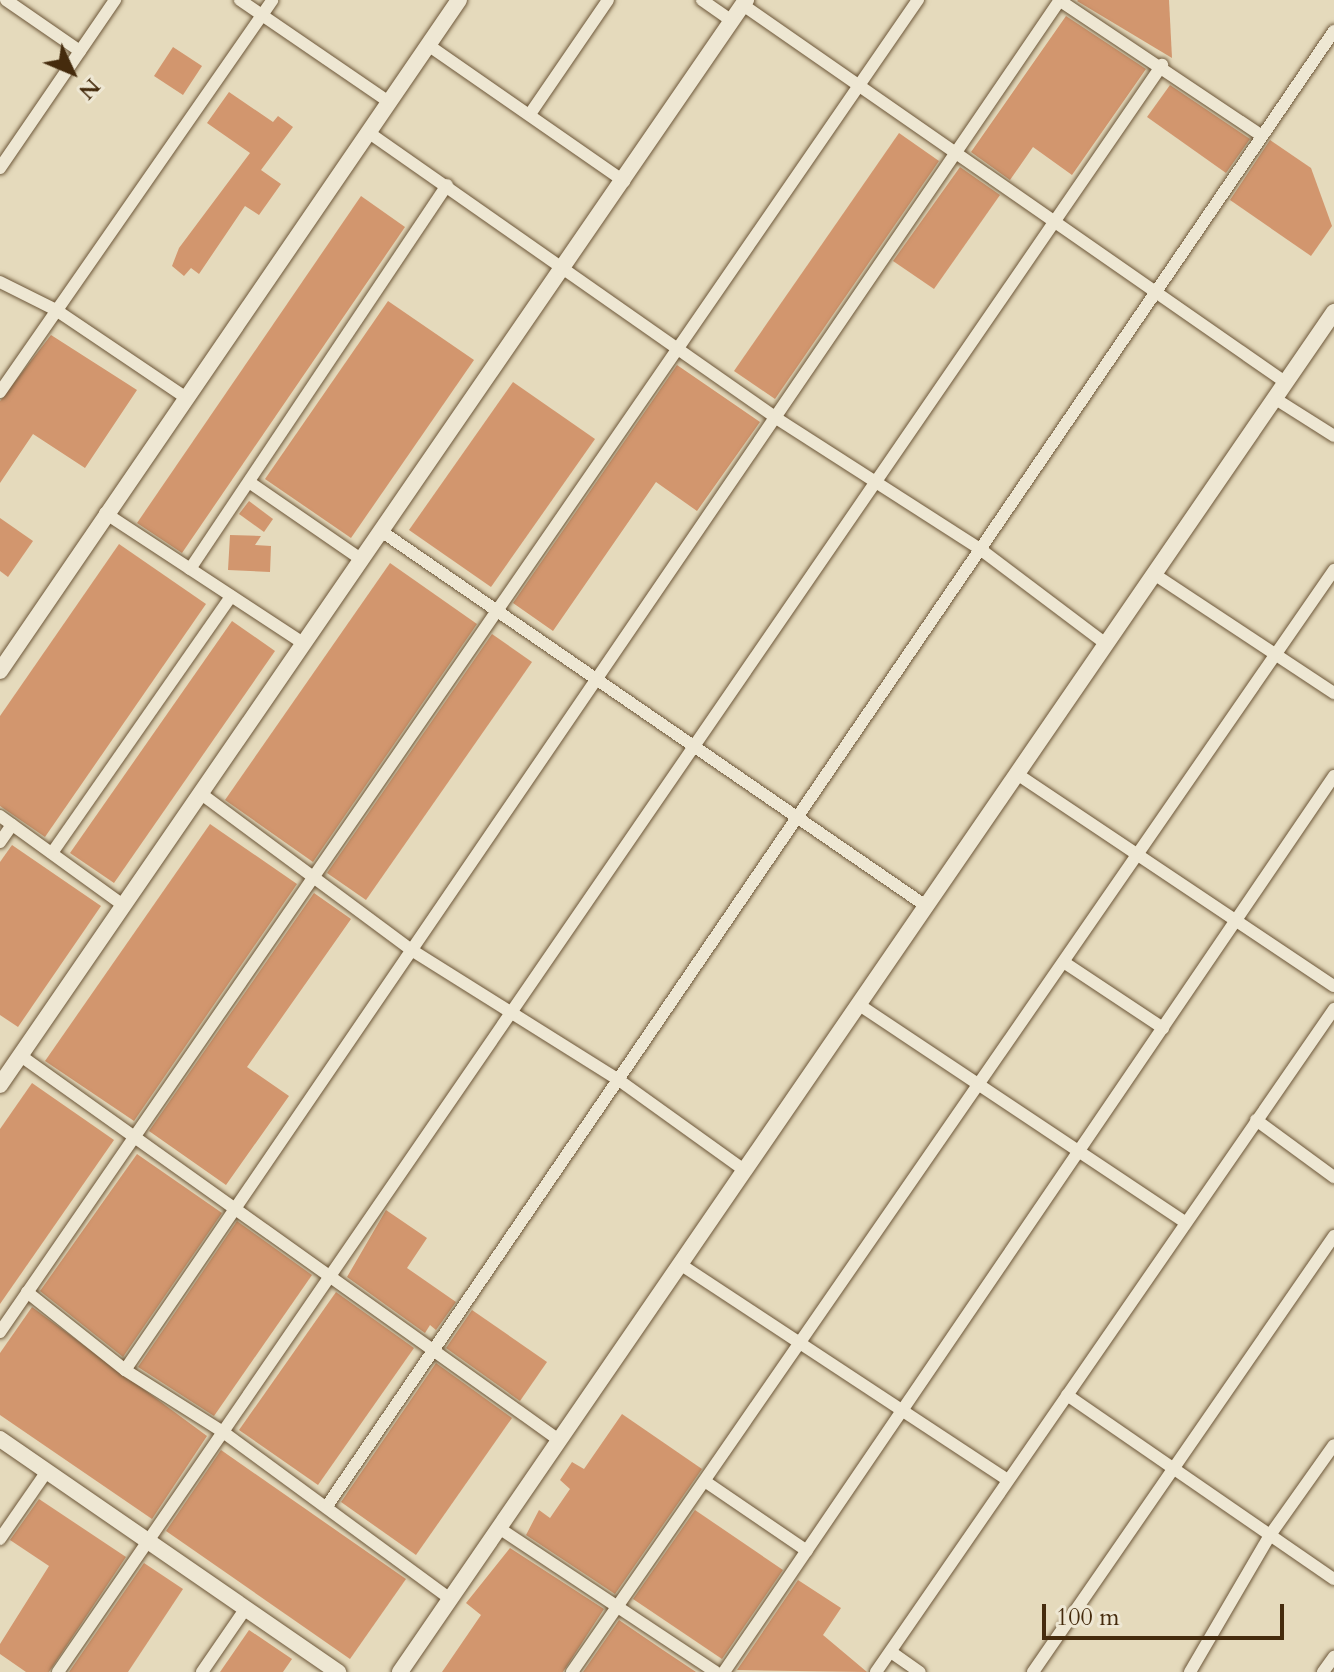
<!DOCTYPE html>
<style>
body{margin:0}
#map{position:relative;width:1334px;height:1672px;overflow:hidden;background:#e5dabc;font-family:Cardo,serif}
div>[style]{position:absolute}
.building>*{inset:0;background:#d2966e}
.roads{filter:drop-shadow(0 0 2px #6d5739) drop-shadow(0 0 2px #6d5739)}
.minor>*{height:12px;margin:-6px;padding:0 6px;transform-origin:6px;border-radius:6px;background:#eee7d3}
.tertiary>*{height:16px;margin:-8px;padding:0 8px;transform-origin:8px;border-radius:8px;background:#eee7d3}
span{translate:-50% -50%;white-space:nowrap;text-align:center;line-height:1.15;-webkit-text-stroke:6px #eee7d3;paint-order:stroke}
.north{position:absolute;left:32px;top:32px;width:80px;height:80px;-webkit-text-stroke:6px #eee7d3;paint-order:stroke;rotate:134deg;font-size:22px;font-weight:700;line-height:32px;text-align:center;color:#452b0d}
.north::after{content:'';display:block;margin:auto;width:28px;height:36px;background:#452b0d;clip-path:polygon(50% 0,100% 100%,50% 72%,0 100%)}
.scale{position:absolute;left:1042px;top:1604px;width:242px;height:36px;box-sizing:border-box;border:4px solid #452b0d;border-top:0;padding-left:10px;font-size:24px;line-height:28px;white-space:nowrap;color:#452b0d;-webkit-text-stroke:6px #eee7d3;paint-order:stroke}
</style>
<div id="map">
<div class="building">
<i style="clip-path:polygon(1169px 0,1172px 58px,1077px 1px,1078px 0)"></i>
<i style="clip-path:polygon(1066px 16px,1146px 69px,1072px 175px,1033px 147px,1010px 180px,971px 152px)"></i>
<i style="clip-path:polygon(173px 47px,202px 66px,183px 95px,154px 76px)"></i>
<i style="clip-path:polygon(1170px 85px,1250px 139px,1226px 173px,1147px 117px)"></i>
<i style="clip-path:polygon(229px 92px,273px 122px,278px 116px,293px 127px,261px 170px,281px 184px,259px 215px,245px 206px,199px 274px,191px 268px,184px 276px,172px 266px,179px 248px,250px 153px,207px 123px)"></i>
<i style="clip-path:polygon(899px 133px,939px 161px,775px 399px,734px 371px)"></i>
<i style="clip-path:polygon(1270px 140px,1311px 168px,1332px 226px,1311px 256px,1230px 200px)"></i>
<i style="clip-path:polygon(960px 167px,1000px 195px,934px 289px,893px 261px)"></i>
<i style="clip-path:polygon(361px 196px,405px 227px,182px 553px,137px 523px)"></i>
<i style="clip-path:polygon(388px 301px,474px 360px,351px 538px,265px 479px)"></i>
<i style="clip-path:polygon(51px 335px,137px 390px,85px 468px,33px 434px,0 483px,0 401px)"></i>
<i style="clip-path:polygon(677px 365px,760px 422px,697px 511px,656px 482px,553px 631px,513px 603px)"></i>
<i style="clip-path:polygon(513px 382px,595px 439px,491px 587px,409px 530px)"></i>
<i style="clip-path:polygon(249px 501px,273px 519px,264px 532px,239px 514px)"></i>
<i style="clip-path:polygon(0 518px,33px 541px,8px 577px,0 571px)"></i>
<i style="clip-path:polygon(230px 535px,261px 536px,255px 545px,271px 546px,270px 572px,228px 570px)"></i>
<i style="clip-path:polygon(119px 544px,206px 604px,45px 837px,0 806px,0 716px)"></i>
<i style="clip-path:polygon(390px 563px,477px 624px,313px 862px,225px 800px)"></i>
<i style="clip-path:polygon(232px 621px,275px 651px,114px 883px,70px 853px)"></i>
<i style="clip-path:polygon(492px 634px,532px 662px,366px 900px,327px 873px)"></i>
<i style="clip-path:polygon(210px 824px,297px 884px,134px 1121px,45px 1061px)"></i>
<i style="clip-path:polygon(12px 845px,101px 906px,18px 1027px,0 1015px,0 862px)"></i>
<i style="clip-path:polygon(314px 893px,351px 919px,247px 1067px,289px 1096px,226px 1185px,149px 1131px)"></i>
<i style="clip-path:polygon(32px 1083px,114px 1140px,0 1304px,0 1129px)"></i>
<i style="clip-path:polygon(137px 1154px,222px 1213px,123px 1357px,40px 1291px)"></i>
<i style="clip-path:polygon(386px 1210px,427px 1238px,407px 1268px,456px 1302px,436px 1330px,430px 1325px,425px 1333px,347px 1277px)"></i>
<i style="clip-path:polygon(237px 1221px,312px 1275px,214px 1416px,138px 1367px)"></i>
<i style="clip-path:polygon(336px 1292px,414px 1348px,318px 1485px,239px 1430px)"></i>
<i style="clip-path:polygon(32px 1307px,207px 1436px,152px 1519px,0 1415px,0 1353px)"></i>
<i style="clip-path:polygon(472px 1310px,547px 1362px,520px 1401px,446px 1348px)"></i>
<i style="clip-path:polygon(436px 1363px,512px 1418px,416px 1555px,341px 1502px)"></i>
<i style="clip-path:polygon(622px 1414px,702px 1469px,615px 1594px,526px 1535px,539px 1510px,550px 1518px,570px 1489px,560px 1480px,572px 1462px,584px 1469px)"></i>
<i style="clip-path:polygon(221px 1450px,406px 1579px,350px 1659px,166px 1531px)"></i>
<i style="clip-path:polygon(39px 1499px,126px 1557px,49px 1672px,26px 1672px,0 1654px,0 1644px,49px 1566px,10px 1540px)"></i>
<i style="clip-path:polygon(695px 1510px,783px 1570px,722px 1659px,633px 1599px)"></i>
<i style="clip-path:polygon(510px 1548px,604px 1609px,563px 1672px,442px 1672px,481px 1615px,466px 1603px)"></i>
<i style="clip-path:polygon(144px 1563px,183px 1589px,128px 1672px,69px 1672px)"></i>
<i style="clip-path:polygon(798px 1580px,841px 1608px,823px 1635px,867px 1672px,737px 1670px)"></i>
<i style="clip-path:polygon(619px 1620px,663px 1650px,696px 1672px,583px 1672px)"></i>
<i style="clip-path:polygon(249px 1630px,292px 1659px,283px 1672px,220px 1672px)"></i>
</div>
<div class="roads">
<div class="minor">
<i style="left:6px;top:0;width:90px;rotate:34.6deg"></i>
<i style="left:240px;top:0;width:181px;rotate:34.4deg"></i>
<i style="left:702px;top:0;width:35px;rotate:35deg"></i>
<i style="left:1059px;top:0;width:244px;rotate:33.8deg"></i>
<i style="left:743px;top:5px;width:660px;rotate:34.82deg"></i>
<i style="left:428px;top:45px;width:239px;rotate:34.8deg"></i>
<i style="left:530px;top:114px;width:138px;rotate:-55.6deg"></i>
<i style="left:368px;top:132px;width:498px;rotate:35deg"></i>
<i style="left:776px;top:418px;width:242px;rotate:32.7deg"></i>
<i style="left:980px;top:549px;width:158px;rotate:37deg"></i>
<i style="left:0;top:168px;width:204px;rotate:-55.6deg"></i>
<i style="left:0;top:282px;width:63px;rotate:26.6deg"></i>
<i style="left:56px;top:310px;width:156px;rotate:34deg"></i>
<i style="left:0;top:392px;width:477px;rotate:-55.2deg"></i>
<i style="left:1274px;top:398px;width:71px;rotate:32.3deg"></i>
<i style="left:249px;top:482px;width:137px;rotate:34.6deg"></i>
<i style="left:105px;top:513px;width:237px;rotate:33.3deg"></i>
<i style="left:381px;top:531px;width:662px;rotate:34.53deg"></i>
<i style="left:190px;top:569px;width:462px;rotate:-56.2deg"></i>
<i style="left:1154px;top:574px;width:216px;rotate:33.5deg"></i>
<i style="left:1017px;top:774px;width:381px;rotate:33.8deg"></i>
<i style="left:200px;top:793px;width:262px;rotate:36.6deg"></i>
<i style="left:410px;top:949px;width:243px;rotate:32.1deg"></i>
<i style="left:616px;top:1078px;width:158px;rotate:35.7deg"></i>
<i style="left:0;top:816px;width:152px;rotate:35.9deg"></i>
<i style="left:0;top:842px;width:21px;rotate:-55deg"></i>
<i style="left:52px;top:853px;width:313px;rotate:-55.1deg"></i>
<i style="left:1065px;top:963px;width:118px;rotate:33.6deg"></i>
<i style="left:858px;top:1004px;width:389px;rotate:33.7deg"></i>
<i style="left:21px;top:1056px;width:661px;rotate:35.52deg"></i>
<i style="left:1256px;top:1120px;width:97px;rotate:36.2deg"></i>
<i style="left:680px;top:1264px;width:392px;rotate:33.4deg"></i>
<i style="left:27px;top:1292px;width:125px;rotate:38.5deg"></i>
<i style="left:125px;top:1370px;width:116px;rotate:32.3deg"></i>
<i style="left:223px;top:1432px;width:282px;rotate:36.3deg"></i>
<i style="left:0;top:1332px;width:1618px;rotate:-55.43deg"></i>
<i style="left:125px;top:1370px;width:1659px;rotate:-55.69deg"></i>
<i style="left:1067px;top:1395px;width:324px;rotate:34.6deg"></i>
<i style="left:706px;top:1482px;width:122px;rotate:34.3deg"></i>
<i style="left:327px;top:1506px;width:1786px;rotate:-55.68deg"></i>
<i style="left:499px;top:1528px;width:260px;rotate:33.6deg"></i>
<i style="left:0;top:1539px;width:83px;rotate:-55.3deg"></i>
<i style="left:891px;top:1652px;width:35px;rotate:35deg"></i>
<i style="left:58px;top:1672px;width:1950px;rotate:-55.51deg"></i>
<i style="left:202px;top:1672px;width:78px;rotate:-55.5deg"></i>
<i style="left:572px;top:1672px;width:1340px;rotate:-55.34deg"></i>
<i style="left:724px;top:1672px;width:1084px;rotate:-55.75deg"></i>
<i style="left:876px;top:1672px;width:806px;rotate:-55.36deg"></i>
<i style="left:1033px;top:1672px;width:530px;rotate:-55.38deg"></i>
<i style="left:1190px;top:1672px;width:159px;rotate:-59.7deg"></i>
<i style="left:1270px;top:1535px;width:110px;rotate:-54.6deg"></i>
<i style="left:1323px;top:1672px;width:19px;rotate:-54deg"></i>
</div>
<div class="tertiary">
<i style="left:0;top:671px;width:813px;rotate:-55.63deg"></i>
<i style="left:0;top:1085px;width:1317px;rotate:-55.49deg"></i>
<i style="left:0;top:1439px;width:411px;rotate:34.6deg"></i>
<i style="left:400px;top:1672px;width:1650px;rotate:-55.52deg"></i>
</div>
</div>
<div class="north">N</div>
<div class="scale">100 m</div>
</div>
